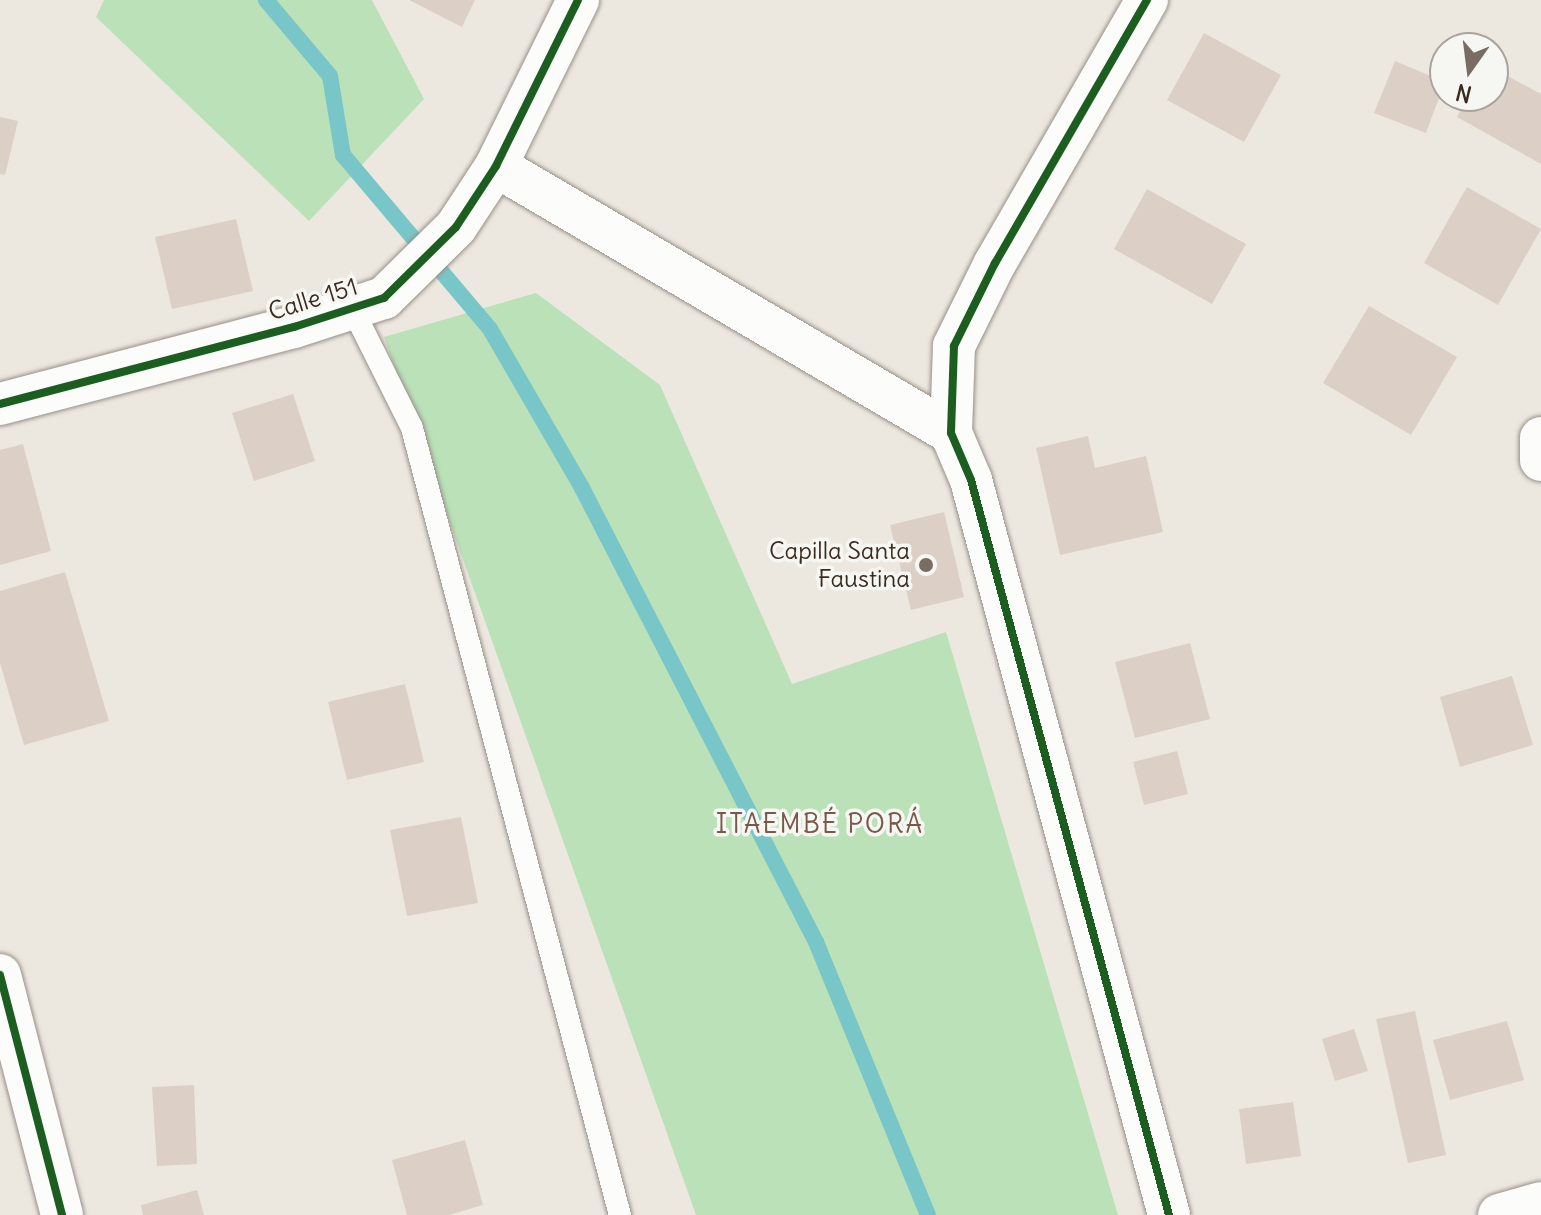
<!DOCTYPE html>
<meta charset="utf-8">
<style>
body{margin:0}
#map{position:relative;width:1541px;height:1215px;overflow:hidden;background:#ede8df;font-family:Delius,sans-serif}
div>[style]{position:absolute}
.green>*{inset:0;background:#bae1b7}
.stream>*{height:16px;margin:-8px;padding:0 8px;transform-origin:8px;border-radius:8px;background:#79c6c8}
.building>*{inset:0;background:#dccfc6}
.roads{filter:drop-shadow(0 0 2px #969089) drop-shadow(0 0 2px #969089)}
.service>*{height:22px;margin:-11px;padding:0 11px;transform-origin:11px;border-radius:11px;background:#fcfcfa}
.minor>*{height:42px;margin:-21px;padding:0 21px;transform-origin:21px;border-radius:21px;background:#fcfcfa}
.cycleway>*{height:8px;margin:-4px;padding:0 4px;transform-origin:4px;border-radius:4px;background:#1b5e20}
.dots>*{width:22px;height:22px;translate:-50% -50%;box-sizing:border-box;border:4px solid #f6f6f2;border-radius:50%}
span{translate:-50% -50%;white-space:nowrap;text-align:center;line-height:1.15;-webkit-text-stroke:7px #f6f6f2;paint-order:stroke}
.street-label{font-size:24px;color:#3b2a1e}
.poi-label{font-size:24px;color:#3b2a1e}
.right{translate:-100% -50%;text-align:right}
.neighbourhood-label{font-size:26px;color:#775949;letter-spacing:2px}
.north{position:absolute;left:1429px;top:32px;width:80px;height:80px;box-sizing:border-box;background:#f6f6f2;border:2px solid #aba49d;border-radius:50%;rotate:194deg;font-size:22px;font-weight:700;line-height:32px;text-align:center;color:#3b2a1e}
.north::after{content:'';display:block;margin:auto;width:28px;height:36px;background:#796c62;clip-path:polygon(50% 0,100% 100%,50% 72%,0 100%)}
</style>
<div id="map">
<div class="green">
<i style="clip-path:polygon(104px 0,372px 0,424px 99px,309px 221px,96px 17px)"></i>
<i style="clip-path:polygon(536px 293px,660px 385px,792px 684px,946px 632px,1118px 1215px,696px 1215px,384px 337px)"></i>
</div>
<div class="stream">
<i style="left:266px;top:0;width:99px;rotate:49.9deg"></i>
<i style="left:330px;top:76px;width:80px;rotate:80.7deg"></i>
<i style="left:343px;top:155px;width:228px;rotate:49.8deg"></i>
<i style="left:490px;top:329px;width:184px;rotate:59.9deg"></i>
<i style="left:582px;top:488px;width:511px;rotate:62.73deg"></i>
<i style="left:816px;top:942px;width:295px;rotate:67.7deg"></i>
</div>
<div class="building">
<i style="clip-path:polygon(409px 0,475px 0,462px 27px)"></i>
<i style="clip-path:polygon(1204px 33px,1281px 75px,1244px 142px,1167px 100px)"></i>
<i style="clip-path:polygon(1395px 61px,1445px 82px,1426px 133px,1374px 113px)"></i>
<i style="clip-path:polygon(1493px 68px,1541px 94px,1541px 164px,1457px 117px,1468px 96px,1493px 96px)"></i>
<i style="clip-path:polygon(0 117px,18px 121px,5px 175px,0 174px)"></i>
<i style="clip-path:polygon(1467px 187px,1541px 229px,1498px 305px,1424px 263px)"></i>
<i style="clip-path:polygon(1147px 189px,1246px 244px,1212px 304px,1114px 249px)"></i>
<i style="clip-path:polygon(236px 219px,253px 291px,172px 309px,155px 237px)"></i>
<i style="clip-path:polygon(1369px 306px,1457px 357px,1411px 435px,1323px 383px)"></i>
<i style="clip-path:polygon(293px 394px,315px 461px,254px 481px,232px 413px)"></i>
<i style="clip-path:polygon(1088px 436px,1095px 468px,1146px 456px,1163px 532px,1060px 555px,1036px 448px)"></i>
<i style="clip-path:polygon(23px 444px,51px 551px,0 565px,0 450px)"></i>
<i style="clip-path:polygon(944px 512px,964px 597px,911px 610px,890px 525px)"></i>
<i style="clip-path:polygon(65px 572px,109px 721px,24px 745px,0 663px,0 591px)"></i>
<i style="clip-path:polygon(1190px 643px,1210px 719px,1135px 738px,1115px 662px)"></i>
<i style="clip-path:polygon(1512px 676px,1533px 745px,1460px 767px,1440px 697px)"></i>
<i style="clip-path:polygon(405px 684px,424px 762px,347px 780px,328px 702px)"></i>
<i style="clip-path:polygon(1177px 751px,1188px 794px,1144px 805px,1133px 762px)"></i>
<i style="clip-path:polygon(461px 817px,478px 903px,407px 916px,390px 830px)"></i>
<i style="clip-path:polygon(1415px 1011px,1446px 1155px,1408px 1163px,1376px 1019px)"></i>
<i style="clip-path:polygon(1507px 1021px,1524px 1080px,1450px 1100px,1433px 1040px)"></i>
<i style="clip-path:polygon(1354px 1029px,1368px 1071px,1335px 1081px,1322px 1039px)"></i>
<i style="clip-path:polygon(194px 1085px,197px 1164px,157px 1166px,152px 1087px)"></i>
<i style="clip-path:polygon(1293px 1102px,1301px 1156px,1246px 1164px,1239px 1109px)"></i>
<i style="clip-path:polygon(465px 1140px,483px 1205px,449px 1215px,407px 1215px,392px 1160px)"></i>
<i style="clip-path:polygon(197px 1190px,204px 1215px,143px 1215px,141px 1205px)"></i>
</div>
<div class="roads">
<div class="service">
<i style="left:352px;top:308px;width:134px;rotate:63.4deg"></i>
<i style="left:412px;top:428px;width:814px;rotate:75.2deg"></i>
</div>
<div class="minor">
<i style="left:1147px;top:0;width:304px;rotate:120deg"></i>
<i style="left:995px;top:263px;width:93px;rotate:116.3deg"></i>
<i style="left:954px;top:346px;width:87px;rotate:92deg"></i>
<i style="left:951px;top:433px;width:51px;rotate:66.9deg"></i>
<i style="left:971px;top:480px;width:761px;rotate:74.92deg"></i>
<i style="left:496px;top:166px;width:528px;rotate:30.4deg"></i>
<i style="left:0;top:404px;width:304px;rotate:-14.7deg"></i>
<i style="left:294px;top:327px;width:95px;rotate:-17.9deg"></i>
<i style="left:384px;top:298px;width:101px;rotate:-44.6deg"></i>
<i style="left:456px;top:227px;width:73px;rotate:-56.7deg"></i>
<i style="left:496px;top:166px;width:185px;rotate:-63.7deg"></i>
<i style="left:1541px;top:438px;width:22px;rotate:90deg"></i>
<i style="left:0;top:975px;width:248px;rotate:75.5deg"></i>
<i style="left:1499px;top:1215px;width:44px;rotate:-15.9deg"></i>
</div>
</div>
<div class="cycleway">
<i style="left:1147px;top:0;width:304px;rotate:120deg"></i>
<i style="left:995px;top:263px;width:93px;rotate:116.3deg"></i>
<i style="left:954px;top:346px;width:87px;rotate:92deg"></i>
<i style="left:951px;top:433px;width:51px;rotate:66.9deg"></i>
<i style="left:971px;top:480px;width:761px;rotate:74.92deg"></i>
<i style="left:0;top:404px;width:304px;rotate:-14.7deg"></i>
<i style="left:294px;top:327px;width:95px;rotate:-17.9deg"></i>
<i style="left:384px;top:298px;width:101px;rotate:-44.6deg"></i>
<i style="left:456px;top:227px;width:73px;rotate:-56.7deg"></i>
<i style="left:496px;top:166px;width:185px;rotate:-63.7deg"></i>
<i style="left:0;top:975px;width:248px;rotate:75.5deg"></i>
</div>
<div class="dots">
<i style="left:926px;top:565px;background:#796c62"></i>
</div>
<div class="street-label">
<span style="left:313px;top:299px;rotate:-17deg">Calle 151</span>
</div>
<div class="poi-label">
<span class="right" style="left:910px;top:565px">Capilla Santa<br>Faustina</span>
</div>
<div class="neighbourhood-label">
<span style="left:820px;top:824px">ITAEMBÉ PORÁ</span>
</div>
<div class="north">N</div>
</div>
